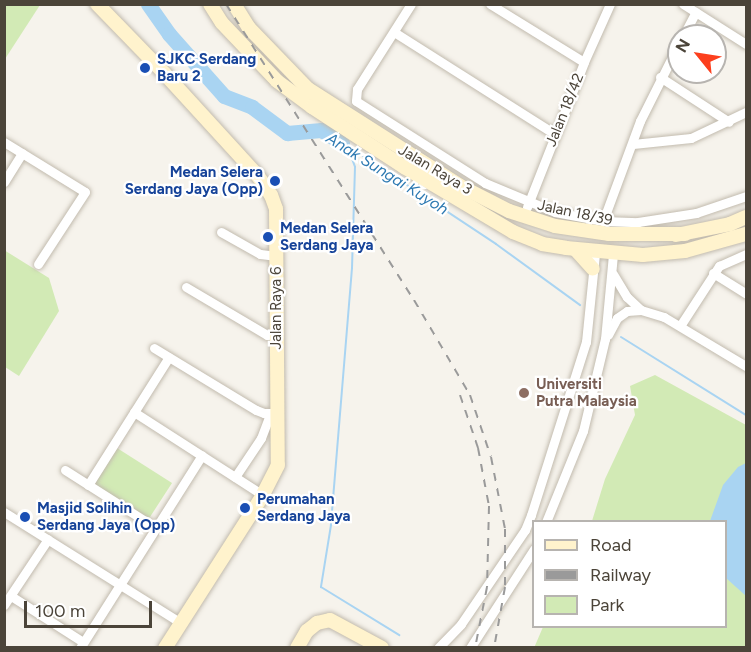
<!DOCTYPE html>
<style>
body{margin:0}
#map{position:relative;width:751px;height:652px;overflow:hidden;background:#f6f3ec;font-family:Figtree,sans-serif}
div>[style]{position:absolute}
.green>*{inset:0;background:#d2eab5}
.water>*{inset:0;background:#a9d4f2}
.stream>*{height:2px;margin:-1px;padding:0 1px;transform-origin:1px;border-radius:1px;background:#a9d4f2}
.river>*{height:15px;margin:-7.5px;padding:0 7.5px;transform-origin:7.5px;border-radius:7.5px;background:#a9d4f2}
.roads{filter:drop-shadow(0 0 2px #c2bbae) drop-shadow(0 0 2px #c2bbae)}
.street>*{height:9px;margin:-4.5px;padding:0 4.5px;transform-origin:4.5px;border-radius:4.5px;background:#fff}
.secondary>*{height:14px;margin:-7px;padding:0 7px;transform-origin:7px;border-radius:7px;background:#fff3cd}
.rail>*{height:2px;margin-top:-1px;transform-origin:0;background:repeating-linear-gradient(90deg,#9a9a9a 0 8px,transparent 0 16px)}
.dots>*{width:16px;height:16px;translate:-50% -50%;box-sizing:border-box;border:3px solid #fff;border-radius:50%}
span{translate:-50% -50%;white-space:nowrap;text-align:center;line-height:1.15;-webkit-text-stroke:4.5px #fff;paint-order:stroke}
.transit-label{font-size:15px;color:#164399;font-weight:700}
.left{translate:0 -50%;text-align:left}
.right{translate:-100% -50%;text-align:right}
.street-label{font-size:15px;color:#4b4439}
.education-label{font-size:15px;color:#785e54;font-weight:700}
.water-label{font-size:16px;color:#2e7ab2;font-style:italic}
.frame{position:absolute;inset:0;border:6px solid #4b4439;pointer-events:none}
.legend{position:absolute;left:532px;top:520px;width:195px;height:108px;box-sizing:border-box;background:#fff;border:2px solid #b7b4b0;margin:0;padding:8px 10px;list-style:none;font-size:18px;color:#4b4439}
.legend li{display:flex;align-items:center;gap:12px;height:30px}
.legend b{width:30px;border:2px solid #b7b4b0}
.north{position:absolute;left:667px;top:24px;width:60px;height:60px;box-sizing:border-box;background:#fff;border:2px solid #b7b4b0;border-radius:50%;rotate:300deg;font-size:16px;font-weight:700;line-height:24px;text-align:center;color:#4b4439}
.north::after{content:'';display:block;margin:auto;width:21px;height:27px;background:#fc3f1d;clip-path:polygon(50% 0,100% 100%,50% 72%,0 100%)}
.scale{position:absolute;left:24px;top:601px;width:128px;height:27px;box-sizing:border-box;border:3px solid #4b4439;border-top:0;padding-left:8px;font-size:18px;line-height:21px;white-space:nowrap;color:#4b4439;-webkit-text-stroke:4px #fff;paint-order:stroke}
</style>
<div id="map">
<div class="green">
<i style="clip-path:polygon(5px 4px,40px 5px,5px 59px,4px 5px)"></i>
<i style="clip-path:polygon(4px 250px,49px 278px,59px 311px,19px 376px,5px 367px)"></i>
<i style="clip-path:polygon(655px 375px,746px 425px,746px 647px,534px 648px,543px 627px,726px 626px,726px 522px,592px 521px,605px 479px,635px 415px,630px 386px)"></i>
<i style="clip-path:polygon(117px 448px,172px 483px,148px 520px,94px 485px)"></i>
</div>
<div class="water">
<i style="clip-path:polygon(746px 463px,746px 596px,726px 578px,726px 522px,710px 521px,723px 485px,738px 467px)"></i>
</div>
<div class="stream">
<i style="left:342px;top:143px;width:11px;rotate:49deg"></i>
<i style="left:349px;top:151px;width:17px;rotate:69deg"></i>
<i style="left:355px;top:167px;width:101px;rotate:91.7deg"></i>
<i style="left:352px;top:268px;width:258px;rotate:94.7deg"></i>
<i style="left:331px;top:525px;width:63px;rotate:99.2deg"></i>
<i style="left:321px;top:587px;width:92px;rotate:31.6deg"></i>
<i style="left:345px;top:144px;width:181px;rotate:33.5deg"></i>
<i style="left:496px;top:244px;width:104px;rotate:36deg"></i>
<i style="left:621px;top:337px;width:147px;rotate:32deg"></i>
</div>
<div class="river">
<i style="left:148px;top:4px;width:37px;rotate:55deg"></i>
<i style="left:169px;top:34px;width:83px;rotate:48.4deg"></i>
<i style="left:224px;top:96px;width:30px;rotate:21deg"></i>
<i style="left:252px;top:107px;width:44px;rotate:36.6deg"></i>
<i style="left:287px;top:133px;width:34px;rotate:-5deg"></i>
<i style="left:321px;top:130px;width:25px;rotate:32deg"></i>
</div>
<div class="roads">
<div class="street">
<i style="left:411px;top:4px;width:101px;rotate:122.4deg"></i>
<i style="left:357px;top:89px;width:12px;rotate:95deg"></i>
<i style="left:356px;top:101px;width:153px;rotate:32.4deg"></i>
<i style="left:485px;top:183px;width:76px;rotate:22.5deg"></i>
<i style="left:555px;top:212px;width:49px;rotate:10.6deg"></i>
<i style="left:603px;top:221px;width:35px;rotate:2deg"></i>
<i style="left:638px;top:222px;width:59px;rotate:-8.8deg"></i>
<i style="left:696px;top:213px;width:53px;rotate:-18.8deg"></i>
<i style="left:490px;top:4px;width:110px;rotate:31.7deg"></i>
<i style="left:683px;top:4px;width:75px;rotate:32.4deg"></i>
<i style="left:394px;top:32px;width:191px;rotate:32.4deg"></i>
<i style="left:683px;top:36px;width:27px;rotate:-62deg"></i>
<i style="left:660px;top:77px;width:82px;rotate:33.1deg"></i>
<i style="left:4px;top:142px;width:95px;rotate:31.7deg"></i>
<i style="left:85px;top:192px;width:86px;rotate:123.1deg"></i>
<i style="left:633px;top:144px;width:58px;rotate:-5.9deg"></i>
<i style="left:691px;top:138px;width:61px;rotate:-25.3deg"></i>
<i style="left:4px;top:182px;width:34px;rotate:-58deg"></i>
<i style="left:527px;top:207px;width:156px;rotate:-68.5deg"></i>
<i style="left:584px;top:62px;width:64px;rotate:-65.9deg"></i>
<i style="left:603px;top:221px;width:107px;rotate:-69.7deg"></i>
<i style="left:640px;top:121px;width:87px;rotate:-63.4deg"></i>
<i style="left:221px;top:232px;width:45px;rotate:29.4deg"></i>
<i style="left:260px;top:254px;width:17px;rotate:7deg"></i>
<i style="left:713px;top:273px;width:39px;rotate:32deg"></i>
<i style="left:613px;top:274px;width:27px;rotate:59deg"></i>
<i style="left:627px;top:297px;width:19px;rotate:43deg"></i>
<i style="left:186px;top:287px;width:94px;rotate:30.7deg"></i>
<i style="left:267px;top:335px;width:11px;rotate:-5deg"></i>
<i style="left:680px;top:326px;width:72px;rotate:-57deg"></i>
<i style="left:719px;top:266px;width:30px;rotate:-24deg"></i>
<i style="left:608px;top:335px;width:19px;rotate:-62deg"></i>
<i style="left:617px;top:318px;width:12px;rotate:-35deg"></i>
<i style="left:627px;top:311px;width:14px;rotate:-4deg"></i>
<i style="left:641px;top:310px;width:24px;rotate:17deg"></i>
<i style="left:664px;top:317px;width:96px;rotate:30.9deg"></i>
<i style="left:154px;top:348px;width:119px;rotate:31.3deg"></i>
<i style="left:256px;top:410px;width:9px;rotate:21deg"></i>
<i style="left:264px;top:413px;width:14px"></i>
<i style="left:134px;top:412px;width:153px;rotate:32.8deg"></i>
<i style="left:65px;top:470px;width:108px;rotate:32.5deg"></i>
<i style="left:235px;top:477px;width:47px;rotate:-56.3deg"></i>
<i style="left:261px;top:438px;width:26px;rotate:-69deg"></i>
<i style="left:88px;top:485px;width:151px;rotate:-57.7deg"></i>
<i style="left:4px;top:512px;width:209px;rotate:32.1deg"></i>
<i style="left:546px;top:522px;width:98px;rotate:-67.9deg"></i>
<i style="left:583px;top:431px;width:95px;rotate:-76.6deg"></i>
<i style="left:605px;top:339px;width:85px;rotate:-84.6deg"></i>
<i style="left:11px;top:596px;width:85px;rotate:32.6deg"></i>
<i style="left:4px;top:605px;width:79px;rotate:-56.3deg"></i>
<i style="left:80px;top:648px;width:228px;rotate:-57.7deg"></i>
<i style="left:438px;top:648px;width:33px;rotate:-46deg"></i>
<i style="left:461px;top:624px;width:114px;rotate:-55.8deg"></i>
<i style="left:525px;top:530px;width:16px;rotate:-68deg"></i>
<i style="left:531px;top:515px;width:182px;rotate:-72.4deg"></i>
<i style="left:586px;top:342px;width:89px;rotate:-84.2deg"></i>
<i style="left:470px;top:648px;width:118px;rotate:-57.1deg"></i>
</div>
<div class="secondary">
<i style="left:97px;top:4px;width:96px;rotate:45.8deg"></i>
<i style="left:164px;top:73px;width:139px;rotate:47.6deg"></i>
<i style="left:258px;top:176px;width:23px;rotate:56deg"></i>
<i style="left:271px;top:195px;width:15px;rotate:70deg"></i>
<i style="left:276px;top:209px;width:256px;rotate:89.6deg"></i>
<i style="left:278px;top:465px;width:34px;rotate:117deg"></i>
<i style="left:263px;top:495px;width:182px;rotate:122.6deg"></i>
<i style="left:210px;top:4px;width:22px;rotate:58deg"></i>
<i style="left:222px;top:23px;width:80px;rotate:46.5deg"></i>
<i style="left:277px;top:81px;width:44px;rotate:36.6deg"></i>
<i style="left:312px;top:107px;width:110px;rotate:33.1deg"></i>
<i style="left:404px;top:167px;width:127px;rotate:30.8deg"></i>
<i style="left:513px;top:232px;width:31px;rotate:22deg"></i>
<i style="left:542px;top:244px;width:24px;rotate:9deg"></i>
<i style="left:566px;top:248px;width:77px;rotate:5.2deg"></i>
<i style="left:643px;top:255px;width:42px;rotate:-5.4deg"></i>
<i style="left:685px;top:251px;width:63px;rotate:-15.6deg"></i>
<i style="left:234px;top:4px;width:28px;rotate:58deg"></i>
<i style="left:249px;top:28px;width:85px;rotate:46deg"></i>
<i style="left:308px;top:89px;width:180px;rotate:32.5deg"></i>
<i style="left:460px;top:186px;width:55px;rotate:27deg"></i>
<i style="left:509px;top:211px;width:48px;rotate:18.1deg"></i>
<i style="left:555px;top:226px;width:55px;rotate:8.4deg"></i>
<i style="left:609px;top:234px;width:76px"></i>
<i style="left:676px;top:235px;width:55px;rotate:-11.5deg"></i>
<i style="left:730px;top:224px;width:17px;rotate:-24deg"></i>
<i style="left:576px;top:250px;width:25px;rotate:48deg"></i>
<i style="left:297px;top:648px;width:20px;rotate:-60deg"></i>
<i style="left:307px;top:631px;width:13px;rotate:-39deg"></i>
<i style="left:317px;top:623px;width:13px;rotate:-13deg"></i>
<i style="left:330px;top:620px;width:59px;rotate:28.3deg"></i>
</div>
</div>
<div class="rail">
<i style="left:226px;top:4px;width:351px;rotate:57.6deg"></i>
<i style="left:414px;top:300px;width:110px;rotate:59.5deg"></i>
<i style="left:470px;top:395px;width:65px;rotate:71.3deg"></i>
<i style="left:491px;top:457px;width:73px;rotate:79deg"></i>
<i style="left:505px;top:529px;width:58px;rotate:90deg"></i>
<i style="left:505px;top:587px;width:62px;rotate:100.2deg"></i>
<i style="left:460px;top:395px;width:56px;rotate:71.2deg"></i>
<i style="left:478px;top:448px;width:59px;rotate:79.3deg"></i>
<i style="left:489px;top:506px;width:81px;rotate:91.4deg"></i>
<i style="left:487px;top:587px;width:62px;rotate:101.1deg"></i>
</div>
<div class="dots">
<i style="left:145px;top:68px;background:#1a4fb4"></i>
<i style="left:275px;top:181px;background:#1a4fb4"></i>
<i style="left:268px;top:237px;background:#1a4fb4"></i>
<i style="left:524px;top:393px;background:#8d6e63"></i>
<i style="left:245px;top:508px;background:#1a4fb4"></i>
<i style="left:25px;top:517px;background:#1a4fb4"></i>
</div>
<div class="transit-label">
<span class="left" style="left:157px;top:68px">SJKC Serdang<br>Baru 2</span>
<span class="right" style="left:263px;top:181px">Medan Selera<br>Serdang Jaya (Opp)</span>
<span class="left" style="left:280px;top:237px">Medan Selera<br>Serdang Jaya</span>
<span class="left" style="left:257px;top:508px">Perumahan<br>Serdang Jaya</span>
<span class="left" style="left:37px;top:517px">Masjid Solihin<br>Serdang Jaya (Opp)</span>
</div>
<div class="street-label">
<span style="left:565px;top:110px;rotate:-68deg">Jalan 18/42</span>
<span style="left:435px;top:170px;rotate:31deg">Jalan Raya 3</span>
<span style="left:575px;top:213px;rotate:12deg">Jalan 18/39</span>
<span style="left:277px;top:308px;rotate:-90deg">Jalan Raya 6</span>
</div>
<div class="education-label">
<span class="left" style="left:536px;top:393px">Universiti<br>Putra Malaysia</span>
</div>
<div class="water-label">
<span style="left:387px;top:174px;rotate:32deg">Anak Sungai Kuyoh</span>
</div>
<div class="frame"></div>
<ul class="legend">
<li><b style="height:8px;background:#fff3cd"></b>Road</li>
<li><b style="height:8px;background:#9a9a9a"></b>Railway</li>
<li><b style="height:16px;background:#d2eab5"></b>Park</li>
</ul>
<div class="north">N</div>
<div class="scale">100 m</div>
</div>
